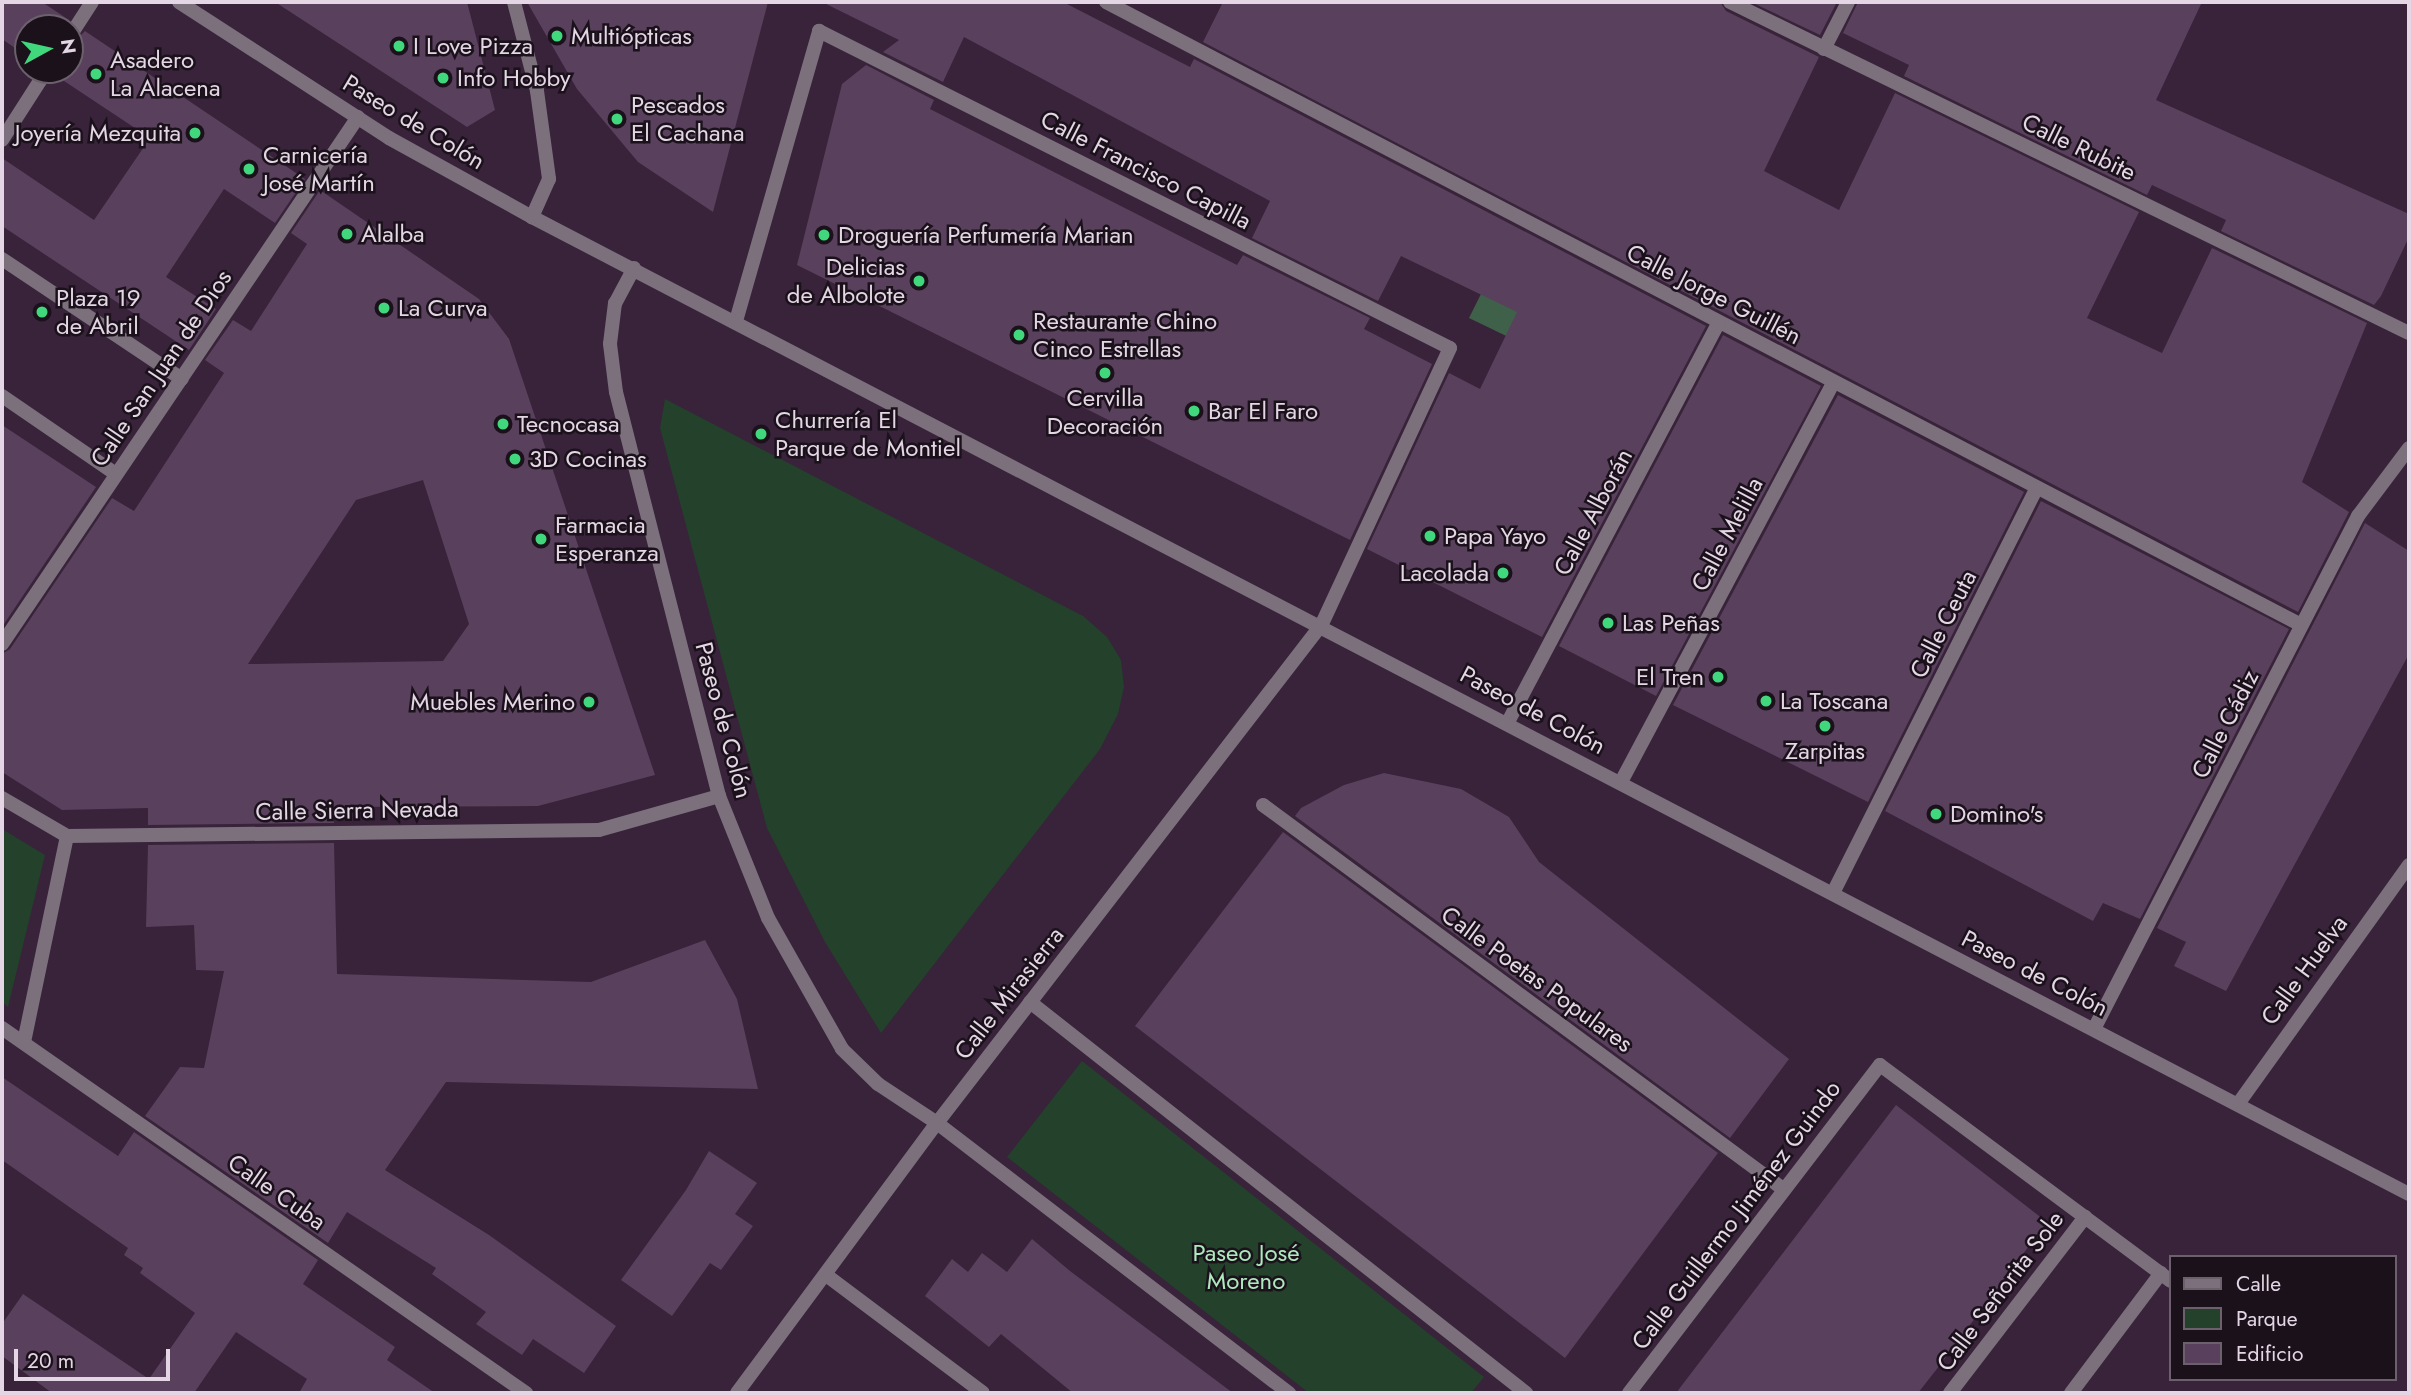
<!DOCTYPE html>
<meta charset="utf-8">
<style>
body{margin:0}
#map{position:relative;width:2411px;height:1395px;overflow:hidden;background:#38233a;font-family:Jost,sans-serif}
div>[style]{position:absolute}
.green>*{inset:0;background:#24412c}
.water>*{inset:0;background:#406149}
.building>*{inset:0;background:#59405c}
.pedestrian>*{height:14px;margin:-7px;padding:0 7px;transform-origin:7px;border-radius:7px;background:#7c707d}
.minor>*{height:14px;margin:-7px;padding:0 7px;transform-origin:7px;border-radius:7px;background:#7c707d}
.tertiary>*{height:14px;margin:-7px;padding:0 7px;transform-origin:7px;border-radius:7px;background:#7c707d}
.dots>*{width:19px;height:19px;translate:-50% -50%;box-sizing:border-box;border:4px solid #1a111b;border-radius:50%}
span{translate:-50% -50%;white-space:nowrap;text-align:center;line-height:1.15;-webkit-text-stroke:5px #1a111b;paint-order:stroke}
.poi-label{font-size:24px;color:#e4d6e5}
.left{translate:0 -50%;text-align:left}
.right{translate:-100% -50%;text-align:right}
.street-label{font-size:24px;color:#e4d6e5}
.park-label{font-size:24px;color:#aee9bd}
.frame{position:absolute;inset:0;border:4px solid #e4d6e5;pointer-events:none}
.legend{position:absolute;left:2169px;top:1255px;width:228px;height:126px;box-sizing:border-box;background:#1a111b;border:2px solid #6b606c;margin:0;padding:9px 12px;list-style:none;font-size:21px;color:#e4d6e5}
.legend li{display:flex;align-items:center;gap:14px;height:35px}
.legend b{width:35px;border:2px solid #6b606c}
.north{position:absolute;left:14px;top:14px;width:70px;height:70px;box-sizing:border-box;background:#1a111b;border:2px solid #6b606c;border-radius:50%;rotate:82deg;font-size:19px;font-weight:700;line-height:28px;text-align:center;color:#e4d6e5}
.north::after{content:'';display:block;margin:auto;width:24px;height:32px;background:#41d77c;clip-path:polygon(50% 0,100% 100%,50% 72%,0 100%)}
.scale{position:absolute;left:14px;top:1349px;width:156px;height:32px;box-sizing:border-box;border:4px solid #e4d6e5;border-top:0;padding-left:9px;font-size:21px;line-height:24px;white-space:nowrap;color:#e4d6e5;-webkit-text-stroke:5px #1a111b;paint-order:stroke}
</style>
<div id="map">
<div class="green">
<i style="clip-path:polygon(665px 399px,1083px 616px,1107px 637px,1121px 660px,1124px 687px,1118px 714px,1100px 749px,881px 1033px,825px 942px,767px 828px,660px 428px)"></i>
<i style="clip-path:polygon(2px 829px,45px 855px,8px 1007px,2px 1002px)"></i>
<i style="clip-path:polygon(1082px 1061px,1484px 1377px,1471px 1393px,1309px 1393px,1007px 1157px)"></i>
</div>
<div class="water">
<i style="clip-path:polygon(1488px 280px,1538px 320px,1527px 346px,1469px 318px)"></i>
</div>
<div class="building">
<i style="clip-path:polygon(2px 2px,42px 2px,69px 20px,64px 28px,28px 28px,28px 57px,2px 39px)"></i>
<i style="clip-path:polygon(275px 2px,467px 2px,495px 110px,467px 127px)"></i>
<i style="clip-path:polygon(527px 2px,768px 2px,713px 212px,638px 162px,577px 89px)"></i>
<i style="clip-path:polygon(822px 2px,1063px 2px,1190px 67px,1194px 59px,1706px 326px,1542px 637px,1367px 549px,1449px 373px,1480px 389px,1517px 312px,1401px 256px,1378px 301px,1252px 238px,1270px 201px,964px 37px,943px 82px,883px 52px,899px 40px)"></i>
<i style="clip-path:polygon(1223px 2px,1720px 2px,1726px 11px,1819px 57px,1764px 171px,1839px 210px,1895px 93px,2139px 212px,2087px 318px,2162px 353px,2212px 248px,2367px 323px,2302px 482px,2349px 512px,2298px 612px,1203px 42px)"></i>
<i style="clip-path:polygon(1751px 2px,1837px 2px,1820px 35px)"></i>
<i style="clip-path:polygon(1858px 2px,2202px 2px,2156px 100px,2409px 214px,2409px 237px,2381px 296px,2374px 305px,2221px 231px,2226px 220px,2152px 185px,2147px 195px,1904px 76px,1909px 65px,1843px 33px)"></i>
<i style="clip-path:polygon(85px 31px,305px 179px,275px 223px,224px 189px,166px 277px,216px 309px,189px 350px,2px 226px,2px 158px,94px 220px,150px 138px,55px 75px,57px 70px,70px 70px,70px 46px)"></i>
<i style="clip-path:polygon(866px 65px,934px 100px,930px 109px,1237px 265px,1243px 255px,1370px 318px,1364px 329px,1432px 364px,1350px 540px,797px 265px,842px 84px)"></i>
<i style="clip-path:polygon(evenodd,320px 190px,479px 299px,509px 339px,655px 775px,538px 806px,334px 807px,334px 823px,148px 825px,148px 808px,62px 810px,2px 772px,2px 654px,10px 649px,112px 498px,134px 511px,224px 373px,205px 360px,233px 320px,251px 331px,307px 244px,291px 233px,320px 190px,423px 480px,469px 624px,443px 661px,248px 664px,356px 500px,423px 480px)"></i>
<i style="clip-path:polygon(1723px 335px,1821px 386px,1656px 696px,1559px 646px)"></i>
<i style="clip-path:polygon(1838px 395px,2024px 492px,1868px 802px,1673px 705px)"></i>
<i style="clip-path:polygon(2px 425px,96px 487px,2px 627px)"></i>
<i style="clip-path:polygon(2041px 501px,2289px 629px,2140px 919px,2103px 903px,2093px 921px,1885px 811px)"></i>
<i style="clip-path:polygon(2365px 523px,2409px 551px,2409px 654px,2226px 991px,2174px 966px,2186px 942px,2157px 928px)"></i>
<i style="clip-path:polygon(1384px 773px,1461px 789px,1509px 817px,1539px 862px,1789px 1059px,1730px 1138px,1295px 816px,1301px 808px,1344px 785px)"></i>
<i style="clip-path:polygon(1283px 832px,1718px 1153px,1565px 1358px,1135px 1026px)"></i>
<i style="clip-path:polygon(334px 843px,337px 974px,591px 982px,705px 940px,737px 999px,758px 1089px,446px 1082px,385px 1170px,489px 1235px,616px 1326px,584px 1373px,533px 1339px,522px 1355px,476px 1324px,486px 1312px,432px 1274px,436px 1268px,347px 1212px,328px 1243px,145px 1116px,180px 1067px,204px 1068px,224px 971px,196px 970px,194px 925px,146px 927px,148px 845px)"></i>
<i style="clip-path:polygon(2px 1077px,118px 1156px,134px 1132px,318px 1260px,303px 1284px,395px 1347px,387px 1360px,435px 1393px,299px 1393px,307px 1379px,236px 1332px,194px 1393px,52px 1393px,2px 1356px,2px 1324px,23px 1294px,149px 1379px,195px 1313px,140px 1273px,143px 1268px,124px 1255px,128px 1248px,2px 1160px)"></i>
<i style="clip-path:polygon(1896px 1105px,2047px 1222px,1940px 1365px,1918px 1393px,1676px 1393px)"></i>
<i style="clip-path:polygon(709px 1151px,757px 1183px,735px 1214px,753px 1226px,721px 1270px,710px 1263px,672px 1316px,621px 1280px,686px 1190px)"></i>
<i style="clip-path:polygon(1032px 1239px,1070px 1271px,1233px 1393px,1073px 1393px,1001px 1334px,989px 1347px,925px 1296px,952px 1259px,968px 1272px,982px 1253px,1007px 1272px)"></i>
</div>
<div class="pedestrian">
<i style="left:2px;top:259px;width:216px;rotate:33.7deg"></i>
<i style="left:2px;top:396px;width:138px;rotate:34.4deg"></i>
<i style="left:1263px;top:805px;width:646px;rotate:36.44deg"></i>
</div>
<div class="minor">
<i style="left:1106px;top:2px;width:1348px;rotate:27.53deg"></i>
<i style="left:1730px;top:2px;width:755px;rotate:25.99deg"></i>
<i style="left:70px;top:36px;width:40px;rotate:-57.1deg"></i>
<i style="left:1824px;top:49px;width:53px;rotate:-62.9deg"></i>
<i style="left:2px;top:140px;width:83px;rotate:-57.3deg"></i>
<i style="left:634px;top:268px;width:40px;rotate:118deg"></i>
<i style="left:615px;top:303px;width:41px;rotate:97deg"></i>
<i style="left:610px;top:344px;width:48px;rotate:82.9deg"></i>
<i style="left:616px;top:392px;width:417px;rotate:75.7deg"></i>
<i style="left:719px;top:796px;width:131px;rotate:68.1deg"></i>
<i style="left:768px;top:918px;width:150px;rotate:60.5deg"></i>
<i style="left:842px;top:1049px;width:50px;rotate:44.2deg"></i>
<i style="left:878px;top:1084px;width:71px;rotate:33.5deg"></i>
<i style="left:937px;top:1123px;width:444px;rotate:37.5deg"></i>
<i style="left:736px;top:321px;width:302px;rotate:-74deg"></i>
<i style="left:819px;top:31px;width:706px;rotate:26.67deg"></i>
<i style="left:1450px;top:348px;width:304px;rotate:114.9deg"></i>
<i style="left:2px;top:644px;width:636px;rotate:-55.96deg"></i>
<i style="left:1508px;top:722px;width:452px;rotate:-62.2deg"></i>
<i style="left:1621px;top:782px;width:453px;rotate:-62deg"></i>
<i style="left:2px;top:798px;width:75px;rotate:30.3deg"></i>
<i style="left:67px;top:836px;width:532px;rotate:-0.65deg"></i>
<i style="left:599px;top:830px;width:125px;rotate:-15.8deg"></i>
<i style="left:1833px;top:893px;width:453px;rotate:-63.3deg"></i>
<i style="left:1030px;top:1002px;width:632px;rotate:38.25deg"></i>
<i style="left:2px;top:1028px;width:639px;rotate:34.86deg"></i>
<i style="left:2094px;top:1029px;width:577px;rotate:-62.77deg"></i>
<i style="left:2358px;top:516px;width:85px;rotate:-53.1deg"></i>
<i style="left:24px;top:1042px;width:210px;rotate:-78.2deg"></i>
<i style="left:2238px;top:1104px;width:294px;rotate:-54.4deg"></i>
<i style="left:826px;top:1275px;width:196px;rotate:36.9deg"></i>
<i style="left:1629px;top:1393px;width:413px;rotate:-52.6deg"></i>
<i style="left:1880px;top:1065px;width:362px;rotate:36.6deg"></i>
<i style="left:1950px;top:1393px;width:222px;rotate:-52.5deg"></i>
<i style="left:2071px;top:1393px;width:150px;rotate:-53.1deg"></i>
</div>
<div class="tertiary">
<i style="left:179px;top:2px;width:250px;rotate:32.9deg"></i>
<i style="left:389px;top:138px;width:163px;rotate:28.9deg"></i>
<i style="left:532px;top:217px;width:2116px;rotate:27.5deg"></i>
<i style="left:514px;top:2px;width:92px;rotate:75.5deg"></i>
<i style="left:537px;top:91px;width:89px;rotate:82.2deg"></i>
<i style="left:549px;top:179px;width:42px;rotate:114.1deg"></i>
<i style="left:737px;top:1393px;width:336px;rotate:-53.5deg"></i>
<i style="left:937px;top:1123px;width:630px;rotate:-52.35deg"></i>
</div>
<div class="dots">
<i style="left:557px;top:36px;background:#41d77c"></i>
<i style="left:399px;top:46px;background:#41d77c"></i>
<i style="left:96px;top:74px;background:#41d77c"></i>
<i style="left:443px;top:78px;background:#41d77c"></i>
<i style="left:617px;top:119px;background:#41d77c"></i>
<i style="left:195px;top:133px;background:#41d77c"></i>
<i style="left:249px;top:169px;background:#41d77c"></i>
<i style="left:347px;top:234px;background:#41d77c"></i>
<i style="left:824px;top:235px;background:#41d77c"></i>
<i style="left:919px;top:281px;background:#41d77c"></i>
<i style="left:384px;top:308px;background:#41d77c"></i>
<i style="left:42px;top:312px;background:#41d77c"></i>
<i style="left:1019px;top:335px;background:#41d77c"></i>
<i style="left:1105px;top:373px;background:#41d77c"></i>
<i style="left:1194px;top:411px;background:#41d77c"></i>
<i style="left:503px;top:424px;background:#41d77c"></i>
<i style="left:761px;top:434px;background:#41d77c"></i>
<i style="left:515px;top:459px;background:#41d77c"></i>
<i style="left:1430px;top:536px;background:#41d77c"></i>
<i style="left:541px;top:539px;background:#41d77c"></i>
<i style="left:1503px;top:573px;background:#41d77c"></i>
<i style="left:1608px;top:623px;background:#41d77c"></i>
<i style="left:1718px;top:677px;background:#41d77c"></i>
<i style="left:1766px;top:701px;background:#41d77c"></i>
<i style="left:589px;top:702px;background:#41d77c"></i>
<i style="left:1825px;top:726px;background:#41d77c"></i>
<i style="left:1936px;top:814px;background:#41d77c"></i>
</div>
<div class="poi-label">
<span class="left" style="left:571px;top:36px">Multiópticas</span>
<span class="left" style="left:413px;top:46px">I Love Pizza</span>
<span class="left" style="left:110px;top:74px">Asadero<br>La Alacena</span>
<span class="left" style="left:457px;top:78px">Info Hobby</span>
<span class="left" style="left:631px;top:119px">Pescados<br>El Cachana</span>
<span class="right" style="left:181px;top:133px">Joyería Mezquita</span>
<span class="left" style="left:263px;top:169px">Carnicería<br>José Martín</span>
<span class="left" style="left:361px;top:234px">Alalba</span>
<span class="left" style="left:838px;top:235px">Droguería Perfumería Marian</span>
<span class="right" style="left:905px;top:281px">Delicias<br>de Albolote</span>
<span class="left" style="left:56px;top:312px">Plaza 19<br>de Abril</span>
<span class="left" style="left:398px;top:308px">La Curva</span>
<span class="left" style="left:1033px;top:335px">Restaurante Chino<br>Cinco Estrellas</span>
<span style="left:1105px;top:412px">Cervilla<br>Decoración</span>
<span class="left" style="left:1208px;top:411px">Bar El Faro</span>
<span class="left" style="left:775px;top:434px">Churrería El<br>Parque de Montiel</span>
<span class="left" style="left:517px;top:424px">Tecnocasa</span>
<span class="left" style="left:529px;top:459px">3D Cocinas</span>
<span class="left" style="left:555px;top:539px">Farmacia<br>Esperanza</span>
<span class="left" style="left:1444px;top:536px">Papa Yayo</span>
<span class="right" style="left:1489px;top:573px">Lacolada</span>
<span class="left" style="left:1622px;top:623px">Las Peñas</span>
<span class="right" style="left:1704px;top:677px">El Tren</span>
<span class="left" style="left:1780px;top:701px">La Toscana</span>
<span class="right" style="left:575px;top:702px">Muebles Merino</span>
<span style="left:1825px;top:751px">Zarpitas</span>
<span class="left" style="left:1950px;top:814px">Domino's</span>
</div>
<div class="street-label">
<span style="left:414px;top:122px;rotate:31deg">Paseo de Colón</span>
<span style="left:2079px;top:147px;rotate:26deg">Calle Rubite</span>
<span style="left:1146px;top:170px;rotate:27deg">Calle Francisco Capilla</span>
<span style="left:1714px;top:294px;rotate:27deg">Calle Jorge Guillén</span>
<span style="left:161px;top:368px;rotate:-56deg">Calle San Juan de Dios</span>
<span style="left:1593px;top:512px;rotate:-62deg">Calle Alborán</span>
<span style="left:1727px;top:534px;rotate:-62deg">Calle Melilla</span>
<span style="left:1943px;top:624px;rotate:-63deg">Calle Ceuta</span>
<span style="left:1533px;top:710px;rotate:28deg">Paseo de Colón</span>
<span style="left:724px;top:720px;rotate:75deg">Paseo de Colón</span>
<span style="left:2225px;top:724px;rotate:-63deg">Calle Cádiz</span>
<span style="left:357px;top:810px;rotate:-1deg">Calle Sierra Nevada</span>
<span style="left:2304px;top:970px;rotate:-54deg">Calle Huelva</span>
<span style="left:2035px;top:973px;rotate:27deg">Paseo de Colón</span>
<span style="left:1537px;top:979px;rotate:36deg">Calle Poetas Populares</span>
<span style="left:1009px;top:993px;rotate:-52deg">Calle Mirasierra</span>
<span style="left:277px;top:1192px;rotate:35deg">Calle Cuba</span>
<span style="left:1736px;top:1215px;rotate:-53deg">Calle Guillermo Jiménez Guindo</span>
<span style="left:2000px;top:1291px;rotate:-53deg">Calle Señorita Sole</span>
</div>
<div class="park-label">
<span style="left:1246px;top:1267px">Paseo José<br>Moreno</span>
</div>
<div class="frame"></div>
<ul class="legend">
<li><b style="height:9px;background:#7c707d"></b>Calle</li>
<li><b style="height:19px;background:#24412c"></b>Parque</li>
<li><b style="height:19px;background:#59405c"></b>Edificio</li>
</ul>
<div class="north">N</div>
<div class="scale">20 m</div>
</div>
